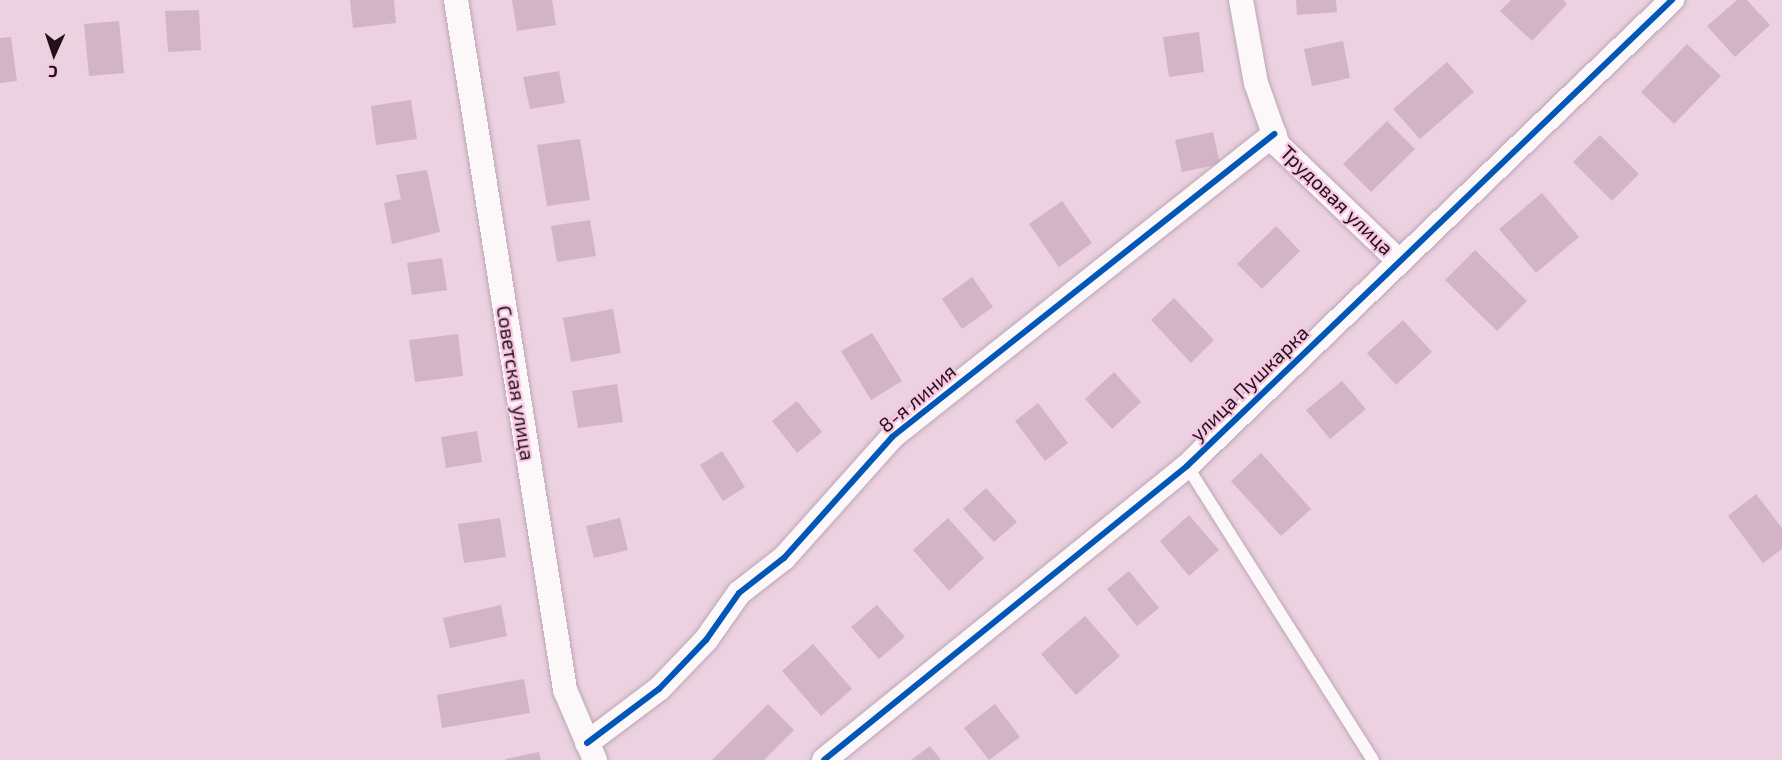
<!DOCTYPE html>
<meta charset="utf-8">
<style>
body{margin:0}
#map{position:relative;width:1782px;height:760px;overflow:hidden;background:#ecd1e1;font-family:"Exo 2",sans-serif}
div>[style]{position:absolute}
.building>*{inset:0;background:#d3b3c6}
.roads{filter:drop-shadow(0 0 2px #bca7b3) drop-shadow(0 0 2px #bca7b3)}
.service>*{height:12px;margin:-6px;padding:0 6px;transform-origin:6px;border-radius:6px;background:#fcf8fa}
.minor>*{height:24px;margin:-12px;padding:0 12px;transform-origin:12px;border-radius:12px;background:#fcf8fa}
.cycleway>*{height:6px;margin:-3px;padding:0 3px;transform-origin:3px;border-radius:3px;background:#0057b8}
span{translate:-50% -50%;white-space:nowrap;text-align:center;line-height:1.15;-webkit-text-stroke:4.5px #f7c6e2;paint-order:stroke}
.street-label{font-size:20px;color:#22111b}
.north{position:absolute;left:24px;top:24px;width:60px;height:60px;-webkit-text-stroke:4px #f7c6e2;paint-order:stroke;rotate:183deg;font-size:16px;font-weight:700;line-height:24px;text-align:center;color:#22111b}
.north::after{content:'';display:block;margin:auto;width:21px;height:27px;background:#22111b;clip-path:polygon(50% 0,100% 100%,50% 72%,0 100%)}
</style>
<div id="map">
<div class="building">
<i style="clip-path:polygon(350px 0,394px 0,396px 23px,353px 28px)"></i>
<i style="clip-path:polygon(512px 0,552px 0,556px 25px,517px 31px)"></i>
<i style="clip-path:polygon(1296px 0,1336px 0,1337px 12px,1297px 15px)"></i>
<i style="clip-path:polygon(1511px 0,1563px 0,1567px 4px,1532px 41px,1500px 11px)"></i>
<i style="clip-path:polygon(1737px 0,1747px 0,1770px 25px,1735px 57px,1707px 26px)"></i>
<i style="clip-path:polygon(199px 10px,201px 50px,168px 52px,165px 11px)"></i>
<i style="clip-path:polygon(119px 21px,124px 73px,89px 76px,84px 24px)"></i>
<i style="clip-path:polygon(1199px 32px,1204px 72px,1169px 77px,1163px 37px)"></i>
<i style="clip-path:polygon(11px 37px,17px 81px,0 83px,0 38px)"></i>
<i style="clip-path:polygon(1343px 41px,1350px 78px,1312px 86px,1304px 49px)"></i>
<i style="clip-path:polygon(1687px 44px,1721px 76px,1674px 124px,1641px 92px)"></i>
<i style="clip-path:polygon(1447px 62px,1474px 92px,1420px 139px,1393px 109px)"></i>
<i style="clip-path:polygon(559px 71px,565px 103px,530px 109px,523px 77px)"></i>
<i style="clip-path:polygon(411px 100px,417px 139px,376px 145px,371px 106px)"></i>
<i style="clip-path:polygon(1387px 121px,1415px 149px,1371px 192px,1343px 164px)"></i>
<i style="clip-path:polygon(1213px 132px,1220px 164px,1182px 172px,1175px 140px)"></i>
<i style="clip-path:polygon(1600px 135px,1639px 174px,1612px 201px,1573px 162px)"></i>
<i style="clip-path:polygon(580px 139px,590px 200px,547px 206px,537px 145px)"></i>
<i style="clip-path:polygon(427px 170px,440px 232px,392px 244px,384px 203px,401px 199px,396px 175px)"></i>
<i style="clip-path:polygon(1542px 193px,1579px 237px,1536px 273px,1499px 229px)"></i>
<i style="clip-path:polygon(1062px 201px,1092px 243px,1059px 267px,1029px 224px)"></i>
<i style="clip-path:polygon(590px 220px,596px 256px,557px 262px,551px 226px)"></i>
<i style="clip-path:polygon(1276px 226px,1300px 251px,1262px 289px,1237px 264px)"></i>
<i style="clip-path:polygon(1475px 250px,1527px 301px,1497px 331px,1445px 280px)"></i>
<i style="clip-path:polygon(442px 258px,447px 290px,412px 295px,407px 263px)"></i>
<i style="clip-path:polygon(972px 277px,993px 307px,962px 329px,942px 299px)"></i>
<i style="clip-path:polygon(1174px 298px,1214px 340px,1191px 363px,1151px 320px)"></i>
<i style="clip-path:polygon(613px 309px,621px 353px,571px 362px,563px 318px)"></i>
<i style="clip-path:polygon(1403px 320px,1432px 352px,1396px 385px,1367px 353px)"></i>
<i style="clip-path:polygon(872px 333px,902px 381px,871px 400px,841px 351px)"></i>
<i style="clip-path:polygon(458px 334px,463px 376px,415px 382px,409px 340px)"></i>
<i style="clip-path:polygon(1114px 372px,1141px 402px,1112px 429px,1085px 399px)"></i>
<i style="clip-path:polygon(1342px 381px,1366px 409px,1330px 439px,1306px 410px)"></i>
<i style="clip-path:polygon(617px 384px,623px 422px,578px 428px,572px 391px)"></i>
<i style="clip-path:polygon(797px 401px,822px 432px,797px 453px,772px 421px)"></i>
<i style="clip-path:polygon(1038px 403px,1068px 443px,1045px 461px,1015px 421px)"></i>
<i style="clip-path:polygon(477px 431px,482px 462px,446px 468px,441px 437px)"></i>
<i style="clip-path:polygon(722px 451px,745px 487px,723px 501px,700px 465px)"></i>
<i style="clip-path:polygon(1261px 453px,1311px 509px,1281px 536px,1231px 481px)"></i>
<i style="clip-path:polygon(986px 488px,1017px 522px,994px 542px,963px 509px)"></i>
<i style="clip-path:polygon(1756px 494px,1782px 528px,1782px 549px,1763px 563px,1728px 516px)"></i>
<i style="clip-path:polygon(1189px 515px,1219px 550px,1189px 576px,1160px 541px)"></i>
<i style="clip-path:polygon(500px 518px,506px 557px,464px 563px,458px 524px)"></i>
<i style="clip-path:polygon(620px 518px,628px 550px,594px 558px,586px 526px)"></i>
<i style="clip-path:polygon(948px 518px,984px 558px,949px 591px,913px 550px)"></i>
<i style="clip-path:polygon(1129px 571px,1159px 608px,1137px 626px,1107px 589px)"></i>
<i style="clip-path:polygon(501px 605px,507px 636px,450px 648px,443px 618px)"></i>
<i style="clip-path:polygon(877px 605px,905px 637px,879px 659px,851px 627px)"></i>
<i style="clip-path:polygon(1085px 616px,1120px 656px,1076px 695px,1041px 654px)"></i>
<i style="clip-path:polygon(813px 644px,852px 689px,821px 716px,782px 671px)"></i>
<i style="clip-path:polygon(524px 679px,530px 713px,442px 728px,437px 695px)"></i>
<i style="clip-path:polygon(768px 704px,794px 730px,764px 760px,712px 760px)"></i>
<i style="clip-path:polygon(995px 704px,1020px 737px,989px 760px,964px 728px)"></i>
<i style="clip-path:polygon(930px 746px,941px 760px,911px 760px)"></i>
<i style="clip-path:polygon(539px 752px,541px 760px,506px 760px,506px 759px)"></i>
</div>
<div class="roads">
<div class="service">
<i style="left:1187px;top:466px;width:348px;rotate:57.7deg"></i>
</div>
<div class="minor">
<i style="left:456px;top:0;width:699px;rotate:81.02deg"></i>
<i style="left:565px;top:690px;width:76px;rotate:66.8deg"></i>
<i style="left:1241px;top:0;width:84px;rotate:79.8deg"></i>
<i style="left:1256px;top:83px;width:66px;rotate:70.5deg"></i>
<i style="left:1278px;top:145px;width:168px;rotate:43.8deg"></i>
<i style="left:587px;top:743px;width:90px;rotate:-36.9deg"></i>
<i style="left:659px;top:689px;width:68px;rotate:-46.2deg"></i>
<i style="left:706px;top:640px;width:57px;rotate:-54.9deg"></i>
<i style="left:739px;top:593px;width:57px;rotate:-37.9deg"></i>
<i style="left:784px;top:558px;width:162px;rotate:-48.2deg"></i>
<i style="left:892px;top:437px;width:488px;rotate:-38.4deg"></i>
<i style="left:824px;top:760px;width:467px;rotate:-39deg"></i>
<i style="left:1187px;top:466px;width:673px;rotate:-43.86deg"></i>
</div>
</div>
<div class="cycleway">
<i style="left:587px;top:743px;width:90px;rotate:-36.9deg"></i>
<i style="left:659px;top:689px;width:68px;rotate:-46.2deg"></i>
<i style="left:706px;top:640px;width:57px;rotate:-54.9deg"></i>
<i style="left:739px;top:593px;width:57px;rotate:-37.9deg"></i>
<i style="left:784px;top:558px;width:162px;rotate:-48.2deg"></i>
<i style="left:892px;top:437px;width:488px;rotate:-38.4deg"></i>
<i style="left:824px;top:760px;width:467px;rotate:-39deg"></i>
<i style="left:1187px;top:466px;width:673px;rotate:-43.86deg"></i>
</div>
<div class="street-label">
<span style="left:1337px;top:200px;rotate:44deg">Трудовая улица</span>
<span style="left:516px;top:383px;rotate:81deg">Советская улица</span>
<span style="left:1249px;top:383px;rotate:-44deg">улица Пушкарка</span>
<span style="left:917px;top:398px;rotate:-40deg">8-я линия</span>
</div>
<div class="north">С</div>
</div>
